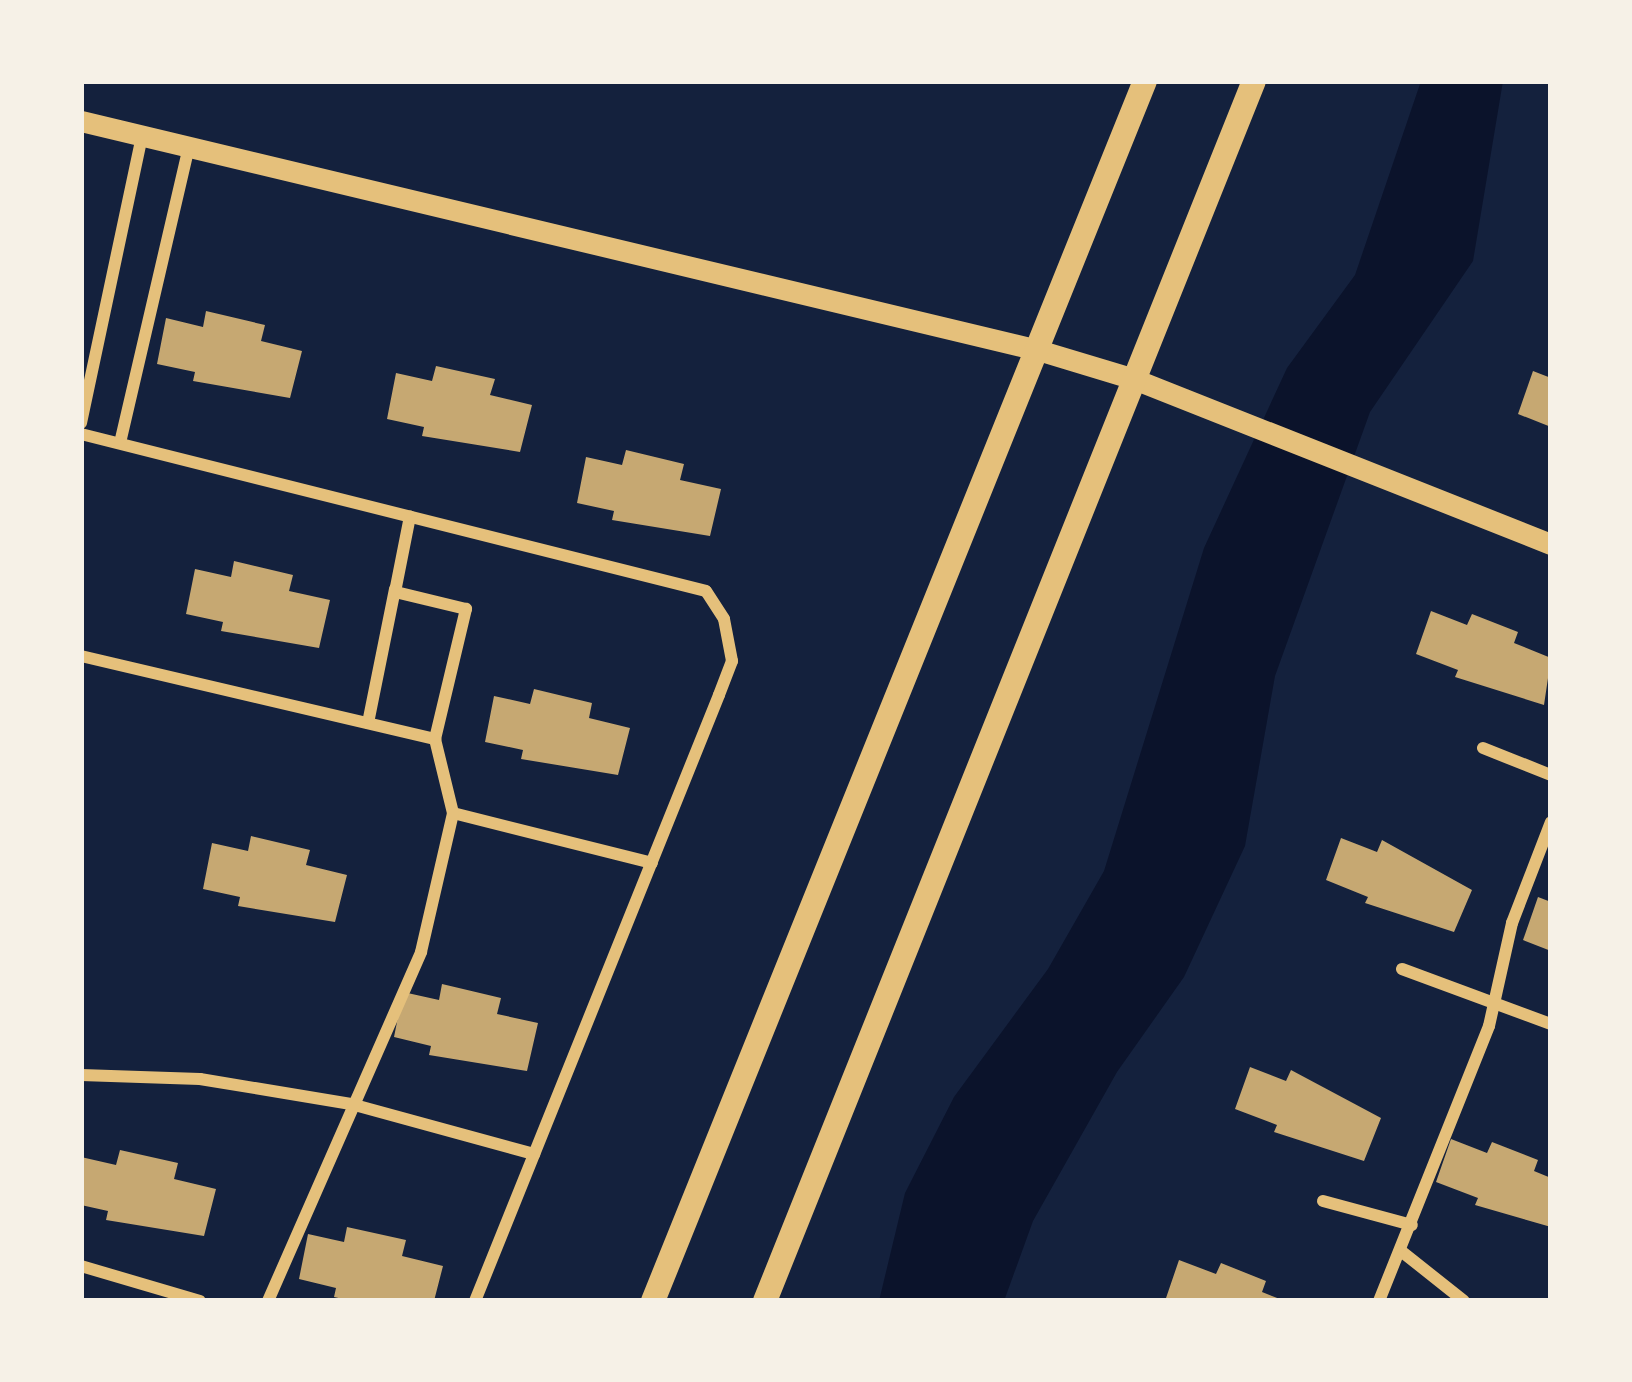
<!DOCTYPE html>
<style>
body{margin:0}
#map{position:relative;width:1632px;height:1382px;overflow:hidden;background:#14213d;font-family:Rubik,sans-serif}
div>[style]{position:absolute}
.water>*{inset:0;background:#0b132b}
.building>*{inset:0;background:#c6a872}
.minor>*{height:12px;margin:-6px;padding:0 6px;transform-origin:6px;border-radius:6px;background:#e5c07b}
.tertiary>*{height:21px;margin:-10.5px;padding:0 10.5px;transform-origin:10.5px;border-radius:10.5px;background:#e5c07b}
.primary>*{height:24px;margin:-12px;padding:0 12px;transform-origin:12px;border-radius:12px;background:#e5c07b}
span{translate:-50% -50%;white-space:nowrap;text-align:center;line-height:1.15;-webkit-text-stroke:12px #f6f1e7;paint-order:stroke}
.frame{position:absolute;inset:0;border:84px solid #f6f1e7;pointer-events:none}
</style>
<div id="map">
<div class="water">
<i style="clip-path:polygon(1421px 81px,1503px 81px,1473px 261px,1370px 412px,1275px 676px,1245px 846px,1184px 977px,1117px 1072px,1033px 1221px,1004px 1301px,879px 1301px,905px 1193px,954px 1097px,1048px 969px,1104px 871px,1204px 548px,1287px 368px,1355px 275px)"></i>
</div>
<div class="building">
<i style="clip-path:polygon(206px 311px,265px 325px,261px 341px,302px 351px,290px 398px,193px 381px,195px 372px,157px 364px,166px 318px,203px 327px)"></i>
<i style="clip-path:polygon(436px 366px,495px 379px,490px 395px,532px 405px,520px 452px,422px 436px,424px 427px,387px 419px,396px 373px,432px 381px)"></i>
<i style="clip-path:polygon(1533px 371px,1551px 378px,1551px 427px,1518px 414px)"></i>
<i style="clip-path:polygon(626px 450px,684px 464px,680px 480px,721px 489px,710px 536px,612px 520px,614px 511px,577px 503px,586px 457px,622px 465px)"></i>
<i style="clip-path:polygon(234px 561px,293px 575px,289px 591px,330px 600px,319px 648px,221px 631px,223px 622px,186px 614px,195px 569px,231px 577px)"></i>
<i style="clip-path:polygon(1431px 611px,1467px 625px,1472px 614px,1518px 632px,1514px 643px,1551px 658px,1544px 705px,1455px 677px,1458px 670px,1416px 654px)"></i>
<i style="clip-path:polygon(534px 689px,592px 703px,589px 718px,630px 728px,618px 775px,521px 759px,523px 750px,485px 742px,494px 696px,530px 704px)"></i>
<i style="clip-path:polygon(251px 836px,310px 850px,306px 865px,347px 875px,335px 922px,238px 906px,240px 897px,203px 889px,212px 843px,248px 851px)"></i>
<i style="clip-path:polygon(1341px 838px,1377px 852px,1382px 840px,1472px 890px,1454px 932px,1365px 903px,1368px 897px,1326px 880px)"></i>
<i style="clip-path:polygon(1538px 897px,1551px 902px,1551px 951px,1523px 940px)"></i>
<i style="clip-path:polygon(442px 984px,501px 998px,497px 1014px,538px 1023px,527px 1071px,429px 1055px,431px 1046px,394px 1037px,403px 992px,439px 1000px)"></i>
<i style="clip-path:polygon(1250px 1067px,1286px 1081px,1291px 1070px,1381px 1118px,1364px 1161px,1274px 1132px,1277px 1125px,1235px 1109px)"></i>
<i style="clip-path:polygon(1451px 1139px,1487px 1153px,1492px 1142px,1538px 1160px,1534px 1171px,1551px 1178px,1551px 1227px,1475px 1205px,1478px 1198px,1436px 1182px)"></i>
<i style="clip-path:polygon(120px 1150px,178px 1163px,174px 1179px,216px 1189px,204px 1236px,106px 1220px,108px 1211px,81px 1205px,81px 1157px,116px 1165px)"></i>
<i style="clip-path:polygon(347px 1227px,406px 1240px,402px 1256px,443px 1266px,434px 1301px,352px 1301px,334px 1297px,336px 1288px,299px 1279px,308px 1234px,344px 1242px)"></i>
<i style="clip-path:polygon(1179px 1260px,1216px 1274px,1221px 1263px,1266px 1281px,1262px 1292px,1285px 1301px,1165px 1301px)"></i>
</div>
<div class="minor">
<i style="left:81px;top:423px;width:294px;rotate:-78deg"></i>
<i style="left:81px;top:434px;width:644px;rotate:14.1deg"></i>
<i style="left:706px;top:591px;width:33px;rotate:57deg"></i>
<i style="left:724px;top:619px;width:43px;rotate:79.2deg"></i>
<i style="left:732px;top:661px;width:36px;rotate:111deg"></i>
<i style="left:719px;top:695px;width:653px;rotate:111.93deg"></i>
<i style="left:120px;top:443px;width:304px;rotate:-76.9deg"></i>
<i style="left:81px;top:656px;width:364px;rotate:13.2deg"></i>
<i style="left:368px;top:723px;width:137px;rotate:-78.6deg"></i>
<i style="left:1483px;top:748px;width:73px;rotate:21.7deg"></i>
<i style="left:453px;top:813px;width:205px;rotate:14.1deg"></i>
<i style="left:1402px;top:969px;width:159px;rotate:20.3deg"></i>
<i style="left:81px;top:1075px;width:119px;rotate:1.9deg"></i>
<i style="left:200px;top:1079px;width:153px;rotate:9.4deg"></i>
<i style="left:351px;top:1104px;width:190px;rotate:15.3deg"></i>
<i style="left:1323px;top:1201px;width:92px;rotate:15.1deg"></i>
<i style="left:1401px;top:1251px;width:80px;rotate:38.4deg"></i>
<i style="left:81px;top:1266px;width:124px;rotate:16.4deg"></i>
<i style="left:268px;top:1301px;width:381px;rotate:-66.3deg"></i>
<i style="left:421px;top:952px;width:143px;rotate:-77deg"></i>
<i style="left:453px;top:813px;width:76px;rotate:-103.7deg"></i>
<i style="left:435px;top:739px;width:134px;rotate:-76.6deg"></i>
<i style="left:466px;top:609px;width:73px;rotate:-166.5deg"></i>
<i style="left:395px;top:592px;width:77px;rotate:-78.8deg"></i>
<i style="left:1379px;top:1301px;width:296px;rotate:-68.2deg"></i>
<i style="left:1489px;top:1026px;width:106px;rotate:-77.4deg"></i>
<i style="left:1512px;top:923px;width:108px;rotate:-68.9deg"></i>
</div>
<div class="tertiary">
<i style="left:81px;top:121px;width:984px;rotate:13.46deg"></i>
<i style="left:1038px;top:350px;width:100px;rotate:16.8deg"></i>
<i style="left:1134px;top:379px;width:448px;rotate:21.6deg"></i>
</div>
<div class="primary">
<i style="left:653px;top:1301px;width:1315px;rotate:-68.04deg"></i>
<i style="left:765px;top:1301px;width:1314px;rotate:-68.16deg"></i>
</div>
<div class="frame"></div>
</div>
